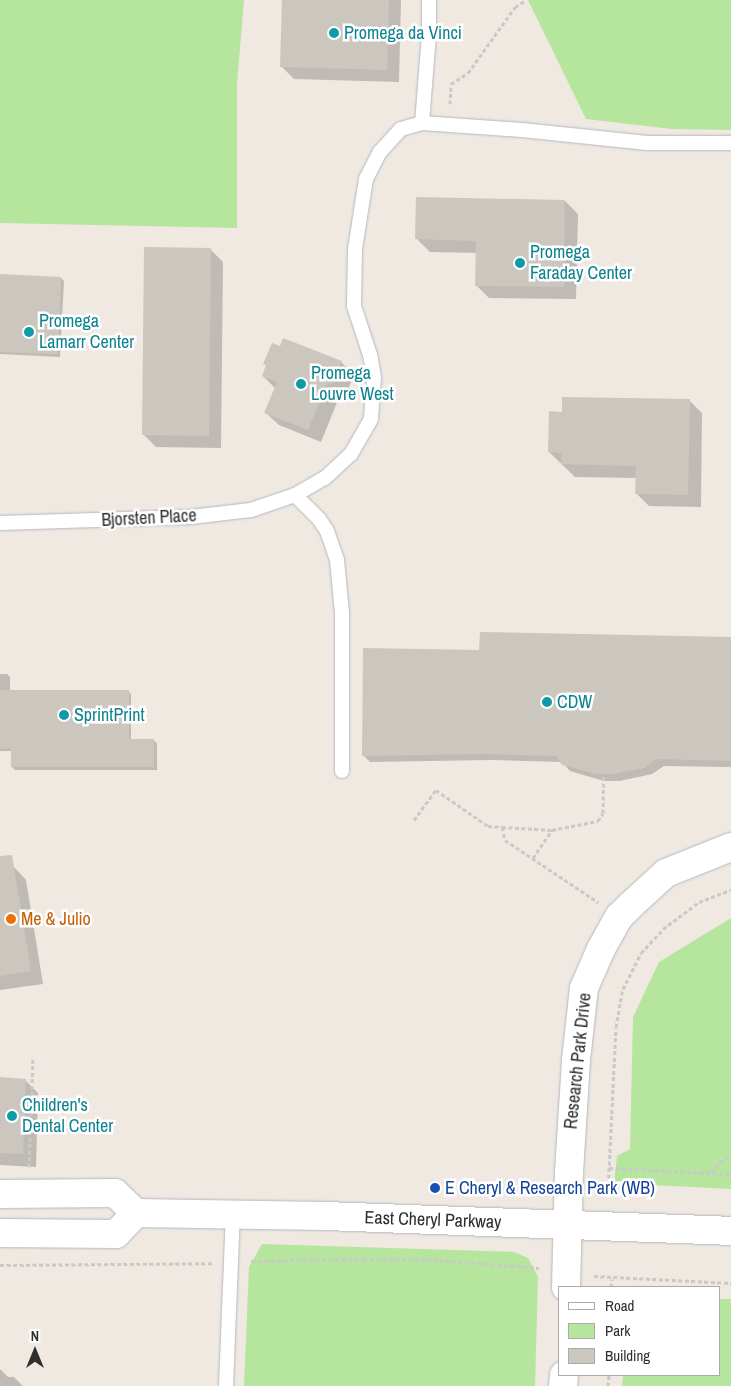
<!DOCTYPE html>
<style>
body{margin:0}
#map{position:relative;width:731px;height:1386px;overflow:hidden;background:#efe9e1;font-family:"Archivo Narrow",sans-serif}
div>[style]{position:absolute}
.green>*{inset:0;background:#b6e59e}
.shadow>*{inset:0;background:#0003}
.building>*{inset:0;background:#cbc7bf}
.path>*{height:3px;margin-top:-1.5px;transform-origin:0;background:repeating-linear-gradient(90deg,#c9c9c9 0 4px,transparent 0 6.5px)}
.roads{filter:drop-shadow(0 0 1px #b4b7c1) drop-shadow(0 0 1px #b4b7c1)}
.lane>*{height:14px;margin:-7px;padding:0 7px;transform-origin:7px;border-radius:7px;background:#fff}
.street>*{height:28px;margin:-14px;padding:0 14px;transform-origin:14px;border-radius:14px;background:#fff}
.secondary>*{height:28px;margin:-14px;padding:0 14px;transform-origin:14px;border-radius:14px;background:#fff}
.dots>*{width:14px;height:14px;translate:-50% -50%;box-sizing:border-box;border:2px solid #fff;border-radius:50%}
span{translate:-50% -50%;white-space:nowrap;text-align:center;line-height:1.15;-webkit-text-stroke:5px #fff;paint-order:stroke}
.culture-label{font-size:18px;color:#0d838f}
.left{translate:0 -50%;text-align:left}
.street-label{font-size:18px;color:#2e2e2e}
.food-label{font-size:18px;color:#c56008}
.transit-label{font-size:18px;color:#164399}
.legend{position:absolute;left:558px;top:1286px;width:162px;height:90px;box-sizing:border-box;background:#fff;border:1px solid #ababab;margin:0;padding:6px 9px;list-style:none;font-size:15px;color:#2e2e2e}
.legend li{display:flex;align-items:center;gap:10px;height:25px}
.legend b{width:25px;border:1px solid #ababab}
.north{position:absolute;left:10px;top:1326px;width:50px;height:50px;-webkit-text-stroke:4px #fff;paint-order:stroke;rotate:0deg;font-size:14px;font-weight:700;line-height:20px;text-align:center;color:#2e2e2e}
.north::after{content:'';display:block;margin:auto;width:18px;height:22px;background:#2e2e2e;clip-path:polygon(50% 0,100% 100%,50% 72%,0 100%)}
</style>
<div id="map">
<div class="green">
<i style="clip-path:polygon(0 0,244px 0,237px 84px,237px 228px,0 223px)"></i>
<i style="clip-path:polygon(528px 0,731px 0,731px 130px,672px 129px,586px 119px)"></i>
<i style="clip-path:polygon(731px 918px,731px 1189px,614px 1183px,617px 1156px,630px 1149px,633px 1017px,659px 962px)"></i>
<i style="clip-path:polygon(262px 1244px,514px 1252px,528px 1258px,538px 1277px,535px 1386px,244px 1386px,249px 1267px)"></i>
<i style="clip-path:polygon(720px 1299px,731px 1299px,731px 1386px,622px 1386px,623px 1375px,720px 1375px)"></i>
</div>
<div class="shadow">
<i style="clip-path:polygon(283px 0,401px 0,399px 82px,294px 79px,281px 66px)"></i>
<i style="clip-path:polygon(565px 201px,578px 214px,576px 299px,489px 298px,476px 285px,477px 253px,430px 252px,417px 239px)"></i>
<i style="clip-path:polygon(210px 249px,223px 262px,221px 448px,156px 447px,143px 434px)"></i>
<i style="clip-path:polygon(0 276px,61px 278px,64px 281px,60px 357px,0 354px)"></i>
<i style="clip-path:polygon(341px 362px,354px 375px,345px 396px,340px 395px,321px 442px,279px 425px,266px 413px,275px 388px,263px 376px)"></i>
<i style="clip-path:polygon(690px 401px,702px 413px,701px 507px,649px 506px,636px 493px,636px 478px,575px 477px,549px 452px,563px 413px)"></i>
<i style="clip-path:polygon(731px 639px,731px 767px,664px 766px,652px 774px,620px 781px,604px 781px,570px 771px,562px 762px,491px 760px,370px 762px,364px 756px,480px 652px)"></i>
<i style="clip-path:polygon(0 674px,7px 674px,10px 677px,10px 691px,128px 691px,131px 694px,131px 740px,153px 740px,157px 743px,157px 770px,15px 770px,12px 767px,12px 751px,0 751px)"></i>
<i style="clip-path:polygon(14px 867px,26px 880px,43px 984px,0 990px,0 869px)"></i>
<i style="clip-path:polygon(0 1078px,25px 1080px,38px 1093px,36px 1167px,0 1165px)"></i>
<i style="clip-path:polygon(0 1369px,8px 1377px,14px 1377px,23px 1386px,0 1386px)"></i>
</div>
<div class="building">
<i style="clip-path:polygon(282px 0,389px 0,387px 70px,280px 67px)"></i>
<i style="clip-path:polygon(416px 197px,565px 200px,564px 287px,475px 286px,476px 241px,415px 239px)"></i>
<i style="clip-path:polygon(144px 247px,211px 248px,209px 436px,142px 435px)"></i>
<i style="clip-path:polygon(0 274px,61px 277px,58px 354px,0 352px)"></i>
<i style="clip-path:polygon(283px 338px,342px 361px,332px 384px,327px 383px,308px 430px,264px 413px,277px 382px,262px 376px,266px 365px,263px 364px,272px 343px,280px 346px)"></i>
<i style="clip-path:polygon(562px 397px,690px 399px,688px 495px,635px 494px,636px 466px,561px 464px,562px 453px,548px 452px,549px 411px,562px 412px)"></i>
<i style="clip-path:polygon(480px 632px,731px 637px,731px 761px,656px 759px,645px 768px,612px 774px,597px 774px,562px 765px,556px 756px,483px 754px,362px 756px,363px 648px,479px 650px)"></i>
<i style="clip-path:polygon(0 690px,129px 690px,129px 739px,154px 739px,154px 767px,11px 767px,11px 748px,0 749px)"></i>
<i style="clip-path:polygon(12px 855px,31px 971px,0 976px,0 856px)"></i>
<i style="clip-path:polygon(0 1077px,26px 1079px,23px 1154px,0 1153px)"></i>
</div>
<div class="path">
<i style="left:450px;top:104px;width:20px;rotate:-87deg"></i>
<i style="left:451px;top:84px;width:20px;rotate:-33deg"></i>
<i style="left:468px;top:73px;width:81px;rotate:-54.5deg"></i>
<i style="left:515px;top:7px;width:13px;rotate:-32deg"></i>
<i style="left:414px;top:820px;width:37px;rotate:-54deg"></i>
<i style="left:436px;top:790px;width:63px;rotate:34.7deg"></i>
<i style="left:488px;top:826px;width:14px;rotate:4deg"></i>
<i style="left:502px;top:827px;width:13px;rotate:77deg"></i>
<i style="left:505px;top:840px;width:112px;rotate:33.7deg"></i>
<i style="left:502px;top:827px;width:50px;rotate:3.4deg"></i>
<i style="left:533px;top:858px;width:34px;rotate:-56deg"></i>
<i style="left:552px;top:830px;width:47px;rotate:-11.1deg"></i>
<i style="left:598px;top:821px;width:9px;rotate:-58deg"></i>
<i style="left:603px;top:813px;width:39px;rotate:-89deg"></i>
<i style="left:29px;top:1167px;width:111px;rotate:-87.9deg"></i>
<i style="left:609px;top:1168px;width:122px;rotate:2.8deg"></i>
<i style="left:711px;top:1172px;width:28px;rotate:-44deg"></i>
<i style="left:608px;top:1191px;width:164px;rotate:-87.2deg"></i>
<i style="left:616px;top:1027px;width:39px;rotate:-80deg"></i>
<i style="left:623px;top:989px;width:40px;rotate:-63.4deg"></i>
<i style="left:641px;top:953px;width:33px;rotate:-47deg"></i>
<i style="left:663px;top:929px;width:45px;rotate:-36.9deg"></i>
<i style="left:699px;top:902px;width:34px;rotate:-21deg"></i>
<i style="left:251px;top:1261px;width:112px;rotate:-1deg"></i>
<i style="left:363px;top:1259px;width:76px;rotate:0.8deg"></i>
<i style="left:439px;top:1260px;width:100px;rotate:4.6deg"></i>
<i style="left:0;top:1265px;width:212px;rotate:-0.5deg"></i>
<i style="left:594px;top:1276px;width:137px;rotate:2.9deg"></i>
<i style="left:611px;top:1287px;width:8px;rotate:-83deg"></i>
<i style="left:608px;top:1386px;width:11px;rotate:-85deg"></i>
</div>
<div class="roads">
<div class="lane">
<i style="left:422px;top:123px;width:100px;rotate:4deg"></i>
<i style="left:522px;top:130px;width:126px;rotate:5.9deg"></i>
<i style="left:647px;top:143px;width:84px"></i>
<i style="left:295px;top:495px;width:34px;rotate:45deg"></i>
<i style="left:319px;top:519px;width:14px;rotate:56deg"></i>
<i style="left:327px;top:531px;width:31px;rotate:71deg"></i>
<i style="left:337px;top:560px;width:53px;rotate:84.6deg"></i>
<i style="left:342px;top:613px;width:158px;rotate:90deg"></i>
<i style="left:0;top:523px;width:191px;rotate:-1.8deg"></i>
<i style="left:191px;top:517px;width:60px;rotate:-6.7deg"></i>
<i style="left:251px;top:510px;width:46px;rotate:-18.8deg"></i>
<i style="left:295px;top:495px;width:34px;rotate:-30deg"></i>
<i style="left:325px;top:478px;width:35px;rotate:-43deg"></i>
<i style="left:351px;top:454px;width:40px;rotate:-60.3deg"></i>
<i style="left:371px;top:419px;width:42px;rotate:-85.9deg"></i>
<i style="left:374px;top:377px;width:22px;rotate:-100deg"></i>
<i style="left:370px;top:355px;width:52px;rotate:-108.1deg"></i>
<i style="left:354px;top:306px;width:57px;rotate:-89deg"></i>
<i style="left:355px;top:249px;width:71px;rotate:-81.1deg"></i>
<i style="left:366px;top:179px;width:30px;rotate:-63deg"></i>
<i style="left:380px;top:152px;width:31px;rotate:-48deg"></i>
<i style="left:401px;top:129px;width:22px;rotate:-16deg"></i>
<i style="left:422px;top:123px;width:88px;rotate:-85.5deg"></i>
<i style="left:429px;top:35px;width:35px;rotate:-90deg"></i>
<i style="left:226px;top:1386px;width:171px;rotate:-87.7deg"></i>
</div>
<div class="street">
<i style="left:566px;top:1287px;width:115px;rotate:-88.5deg"></i>
<i style="left:569px;top:1172px;width:112px;rotate:-86.4deg"></i>
<i style="left:576px;top:1060px;width:72px;rotate:-83.7deg"></i>
<i style="left:584px;top:988px;width:43px;rotate:-66.4deg"></i>
<i style="left:601px;top:949px;width:37px;rotate:-61deg"></i>
<i style="left:619px;top:917px;width:18px;rotate:-45deg"></i>
<i style="left:632px;top:904px;width:46px;rotate:-42.4deg"></i>
<i style="left:666px;top:873px;width:70px;rotate:-21.8deg"></i>
<i style="left:563px;top:1386px;width:11px;rotate:-85deg"></i>
</div>
<div class="secondary">
<i style="left:0;top:1194px;width:115px;rotate:-0.5deg"></i>
<i style="left:115px;top:1193px;width:29px;rotate:44deg"></i>
<i style="left:136px;top:1213px;width:189px;rotate:0.9deg"></i>
<i style="left:325px;top:1216px;width:406px;rotate:2.1deg"></i>
<i style="left:0;top:1233px;width:116px;rotate:0.5deg"></i>
<i style="left:116px;top:1234px;width:29px;rotate:-46deg"></i>
</div>
</div>
<div class="dots">
<i style="left:334px;top:33px;background:#0f9aa8"></i>
<i style="left:520px;top:263px;background:#0f9aa8"></i>
<i style="left:29px;top:332px;background:#0f9aa8"></i>
<i style="left:301px;top:384px;background:#0f9aa8"></i>
<i style="left:547px;top:702px;background:#0f9aa8"></i>
<i style="left:64px;top:715px;background:#0f9aa8"></i>
<i style="left:11px;top:919px;background:#e8710a"></i>
<i style="left:12px;top:1116px;background:#0f9aa8"></i>
<i style="left:435px;top:1188px;background:#1a4fb4"></i>
</div>
<div class="culture-label">
<span class="left" style="left:344px;top:33px">Promega da Vinci</span>
<span class="left" style="left:530px;top:263px">Promega<br>Faraday Center</span>
<span class="left" style="left:39px;top:332px">Promega<br>Lamarr Center</span>
<span class="left" style="left:311px;top:384px">Promega<br>Louvre West</span>
<span class="left" style="left:557px;top:702px">CDW</span>
<span class="left" style="left:74px;top:715px">SprintPrint</span>
<span class="left" style="left:22px;top:1116px">Children's<br>Dental Center</span>
</div>
<div class="street-label">
<span style="left:149px;top:518px;rotate:-3deg">Bjorsten Place</span>
<span style="left:578px;top:1061px;rotate:-84deg">Research Park Drive</span>
<span style="left:433px;top:1220px;rotate:2deg">East Cheryl Parkway</span>
</div>
<div class="food-label">
<span class="left" style="left:21px;top:919px">Me &amp; Julio</span>
</div>
<div class="transit-label">
<span class="left" style="left:445px;top:1188px">E Cheryl &amp; Research Park (WB)</span>
</div>
<ul class="legend">
<li><b style="height:6px;background:#fff"></b>Road</li>
<li><b style="height:14px;background:#b6e59e"></b>Park</li>
<li><b style="height:14px;background:#cbc7bf"></b>Building</li>
</ul>
<div class="north">N</div>
</div>
